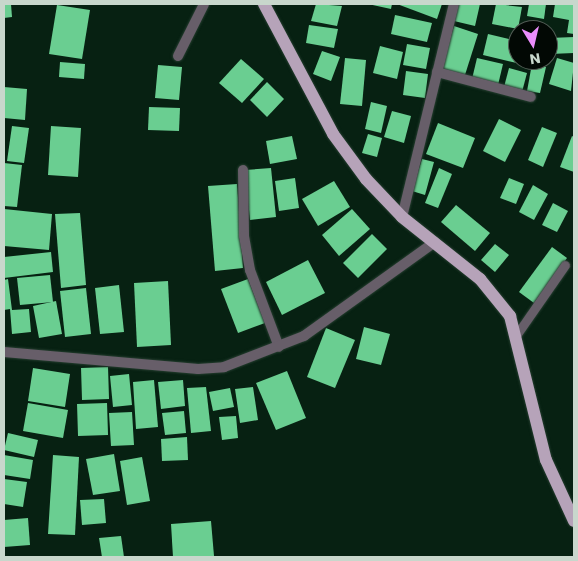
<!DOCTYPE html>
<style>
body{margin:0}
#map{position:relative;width:578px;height:561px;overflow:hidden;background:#072112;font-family:Poppins,sans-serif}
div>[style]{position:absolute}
.building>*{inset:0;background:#6ace91}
.roads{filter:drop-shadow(0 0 1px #263e30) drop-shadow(0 0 1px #263e30)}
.lane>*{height:9px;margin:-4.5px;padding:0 4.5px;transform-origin:4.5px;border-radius:4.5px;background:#675e69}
.street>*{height:10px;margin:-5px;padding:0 5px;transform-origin:5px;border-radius:5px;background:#675e69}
.primary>*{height:12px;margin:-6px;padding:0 6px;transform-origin:6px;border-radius:6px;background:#b6a3b9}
span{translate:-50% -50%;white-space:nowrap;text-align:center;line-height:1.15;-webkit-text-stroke:5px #020804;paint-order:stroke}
.frame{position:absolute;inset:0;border:5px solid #c8d7cc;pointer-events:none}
.north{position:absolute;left:508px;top:20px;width:50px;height:50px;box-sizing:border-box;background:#020804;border:1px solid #515b54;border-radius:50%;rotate:171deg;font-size:14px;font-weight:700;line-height:20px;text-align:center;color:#c8d7cc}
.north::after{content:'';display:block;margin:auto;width:18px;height:22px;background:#eb8dfc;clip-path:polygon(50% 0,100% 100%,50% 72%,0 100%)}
</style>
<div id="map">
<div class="building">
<i style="clip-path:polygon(4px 4px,11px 4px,12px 17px,4px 18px)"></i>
<i style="clip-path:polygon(316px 4px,342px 6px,337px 26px,311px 21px)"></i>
<i style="clip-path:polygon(368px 4px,392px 4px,391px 9px)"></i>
<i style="clip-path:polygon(397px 4px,442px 4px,437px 19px)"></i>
<i style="clip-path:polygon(458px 4px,480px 4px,475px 26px,454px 21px)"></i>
<i style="clip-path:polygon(496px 4px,522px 7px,518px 29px,492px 24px)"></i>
<i style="clip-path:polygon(529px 4px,546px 4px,544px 19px,527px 16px)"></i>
<i style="clip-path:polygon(555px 4px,574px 4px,574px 34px,567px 33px,569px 20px,553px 17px)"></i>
<i style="clip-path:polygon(57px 5px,90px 10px,82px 59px,49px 54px)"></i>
<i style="clip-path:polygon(395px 15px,432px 23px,427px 42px,391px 34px)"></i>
<i style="clip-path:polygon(309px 25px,338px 29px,334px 48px,306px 43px)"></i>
<i style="clip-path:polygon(454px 26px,478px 34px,464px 78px,440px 71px)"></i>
<i style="clip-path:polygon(488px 34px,518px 41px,521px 64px,483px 55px)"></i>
<i style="clip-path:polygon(574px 37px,574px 53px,550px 54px,549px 38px)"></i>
<i style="clip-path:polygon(407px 44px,430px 48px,426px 69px,403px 65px)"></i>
<i style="clip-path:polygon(380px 46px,403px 52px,397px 79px,373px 73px)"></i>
<i style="clip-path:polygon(322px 51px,340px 57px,331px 81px,313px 74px)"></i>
<i style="clip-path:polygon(345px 58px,366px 60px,362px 106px,340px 104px)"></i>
<i style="clip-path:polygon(477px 58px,503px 64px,498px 85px,472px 79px)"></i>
<i style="clip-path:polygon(557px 58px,574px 63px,571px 91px,549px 84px)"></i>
<i style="clip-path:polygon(241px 59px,264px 79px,242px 103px,219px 83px)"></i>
<i style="clip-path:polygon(60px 62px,85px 64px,84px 79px,59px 77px)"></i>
<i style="clip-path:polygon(532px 64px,546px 67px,540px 93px,527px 91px)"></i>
<i style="clip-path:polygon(158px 65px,182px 67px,179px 100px,155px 98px)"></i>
<i style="clip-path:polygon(509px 68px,527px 73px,522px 92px,504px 87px)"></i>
<i style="clip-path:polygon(406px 71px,428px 74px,425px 98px,403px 95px)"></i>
<i style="clip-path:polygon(267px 82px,284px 99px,267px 117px,250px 100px)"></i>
<i style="clip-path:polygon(4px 87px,27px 89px,25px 120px,4px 118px)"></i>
<i style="clip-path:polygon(371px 102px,387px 106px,381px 133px,365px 129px)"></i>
<i style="clip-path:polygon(149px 107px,180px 108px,179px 131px,148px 130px)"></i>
<i style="clip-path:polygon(392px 111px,411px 116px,404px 143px,384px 137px)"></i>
<i style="clip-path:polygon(499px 119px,521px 130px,505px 162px,483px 151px)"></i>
<i style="clip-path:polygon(438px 123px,475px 138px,463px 168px,426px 154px)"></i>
<i style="clip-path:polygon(12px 126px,29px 128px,24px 163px,7px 161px)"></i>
<i style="clip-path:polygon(51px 126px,81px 128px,78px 177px,48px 175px)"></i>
<i style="clip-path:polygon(542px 127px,557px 133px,543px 167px,528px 160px)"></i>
<i style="clip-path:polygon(368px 134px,382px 138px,377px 157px,362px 153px)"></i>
<i style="clip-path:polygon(292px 136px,297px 159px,270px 164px,266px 141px)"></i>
<i style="clip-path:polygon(572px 136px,574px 137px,574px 172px,560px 167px)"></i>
<i style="clip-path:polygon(422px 159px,434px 162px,425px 195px,412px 191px)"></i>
<i style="clip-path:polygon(4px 163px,22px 165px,17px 207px,4px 206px)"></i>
<i style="clip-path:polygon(271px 168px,276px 217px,250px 220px,245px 170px)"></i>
<i style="clip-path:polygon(439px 168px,452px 174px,438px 208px,425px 203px)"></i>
<i style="clip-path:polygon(295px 178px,299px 208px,279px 211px,275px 181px)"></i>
<i style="clip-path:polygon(509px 178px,524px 184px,516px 204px,500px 198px)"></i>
<i style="clip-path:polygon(334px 181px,350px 207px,318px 226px,302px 199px)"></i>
<i style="clip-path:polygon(237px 184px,243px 268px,215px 271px,208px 186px)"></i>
<i style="clip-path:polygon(533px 185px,548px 194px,534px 220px,519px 212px)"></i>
<i style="clip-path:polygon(553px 203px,568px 211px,557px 232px,542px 225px)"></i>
<i style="clip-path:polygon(456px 205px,490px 233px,475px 251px,441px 222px)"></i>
<i style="clip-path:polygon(4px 209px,52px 214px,49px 250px,4px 246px)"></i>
<i style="clip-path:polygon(352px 209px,370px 229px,339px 256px,322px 235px)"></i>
<i style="clip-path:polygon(80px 213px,86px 285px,61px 288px,55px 214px)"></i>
<i style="clip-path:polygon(372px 234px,387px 249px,358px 278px,343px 263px)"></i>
<i style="clip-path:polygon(495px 244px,509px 255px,495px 272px,481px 260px)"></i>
<i style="clip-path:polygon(552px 247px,567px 258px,534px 303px,519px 292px)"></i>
<i style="clip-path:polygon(51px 252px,53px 272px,4px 278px,4px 257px)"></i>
<i style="clip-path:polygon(308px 260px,325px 293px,282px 315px,266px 282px)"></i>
<i style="clip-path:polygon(50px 275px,53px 302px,20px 305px,17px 278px)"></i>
<i style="clip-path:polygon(8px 279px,12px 310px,29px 309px,31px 332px,12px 334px,10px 309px,4px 310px,4px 280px)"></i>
<i style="clip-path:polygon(248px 279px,265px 323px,238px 333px,221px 289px)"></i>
<i style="clip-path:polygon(168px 281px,171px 345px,137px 347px,134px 283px)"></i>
<i style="clip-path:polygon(119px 285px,124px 332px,100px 334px,95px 288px)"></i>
<i style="clip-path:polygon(86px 288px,91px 334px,65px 337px,60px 291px)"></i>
<i style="clip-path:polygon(56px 301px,62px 334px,39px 338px,33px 306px)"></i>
<i style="clip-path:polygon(364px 327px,390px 334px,381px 365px,356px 359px)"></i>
<i style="clip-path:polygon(326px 328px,355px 340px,335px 388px,307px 377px)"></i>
<i style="clip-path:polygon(108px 367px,109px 399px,82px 400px,81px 368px)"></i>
<i style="clip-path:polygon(33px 368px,70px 374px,65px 407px,28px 401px)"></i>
<i style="clip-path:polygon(287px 371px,306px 418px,276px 430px,256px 383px)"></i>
<i style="clip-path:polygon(129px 374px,132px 405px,113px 407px,110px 376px)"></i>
<i style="clip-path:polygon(154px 380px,158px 427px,136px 429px,133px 382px)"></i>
<i style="clip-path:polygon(183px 380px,185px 406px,161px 409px,158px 382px)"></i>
<i style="clip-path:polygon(206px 387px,211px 431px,191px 433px,187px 388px)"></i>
<i style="clip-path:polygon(253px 387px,258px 420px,240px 423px,235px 389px)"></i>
<i style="clip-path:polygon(230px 388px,234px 407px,213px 411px,209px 392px)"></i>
<i style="clip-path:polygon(28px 403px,68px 410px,63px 438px,23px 431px)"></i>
<i style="clip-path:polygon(107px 403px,108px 435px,78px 436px,77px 404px)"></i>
<i style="clip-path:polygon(184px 411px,186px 433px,165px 435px,162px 413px)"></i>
<i style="clip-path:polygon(132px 412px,134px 445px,111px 446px,109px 413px)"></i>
<i style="clip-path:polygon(236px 416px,238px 438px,222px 440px,219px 417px)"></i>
<i style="clip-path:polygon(8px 433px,38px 440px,34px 457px,4px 450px)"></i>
<i style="clip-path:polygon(187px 437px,188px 460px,162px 461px,161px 439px)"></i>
<i style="clip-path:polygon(114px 454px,120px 491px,93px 495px,86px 459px)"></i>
<i style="clip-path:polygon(4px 455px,33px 460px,30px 479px,4px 475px)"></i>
<i style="clip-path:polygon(53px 455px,79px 457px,75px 535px,48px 534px)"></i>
<i style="clip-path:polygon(142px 457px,150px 501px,127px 505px,120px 461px)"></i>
<i style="clip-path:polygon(4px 479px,27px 482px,23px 507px,4px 504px)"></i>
<i style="clip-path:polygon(104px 499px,106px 523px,82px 525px,80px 500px)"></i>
<i style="clip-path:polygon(28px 518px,30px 545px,4px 547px,4px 520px)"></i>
<i style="clip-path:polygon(211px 521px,214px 556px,173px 557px,171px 524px)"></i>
<i style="clip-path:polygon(121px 536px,124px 557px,102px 557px,99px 538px)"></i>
</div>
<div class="roads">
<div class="lane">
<i style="left:517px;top:334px;width:84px;rotate:-55.2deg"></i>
</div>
<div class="street">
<i style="left:178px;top:56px;width:58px;rotate:-63.4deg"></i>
<i style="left:437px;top:72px;width:97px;rotate:14.9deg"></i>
<i style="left:243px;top:170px;width:66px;rotate:89.1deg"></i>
<i style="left:244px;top:236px;width:35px;rotate:80deg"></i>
<i style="left:250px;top:270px;width:82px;rotate:69.4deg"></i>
<i style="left:402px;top:217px;width:219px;rotate:-76.3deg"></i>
<i style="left:4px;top:352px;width:195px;rotate:5deg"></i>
<i style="left:198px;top:369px;width:26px;rotate:-4deg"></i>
<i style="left:224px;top:367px;width:86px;rotate:-21.2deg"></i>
<i style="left:304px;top:336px;width:161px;rotate:-35.7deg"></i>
</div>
<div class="primary">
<i style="left:264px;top:4px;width:147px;rotate:62deg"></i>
<i style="left:333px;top:134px;width:56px;rotate:53.7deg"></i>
<i style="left:366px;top:179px;width:52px;rotate:46.5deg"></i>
<i style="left:402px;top:217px;width:100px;rotate:38.5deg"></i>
<i style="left:480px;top:279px;width:48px;rotate:51deg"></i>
<i style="left:510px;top:316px;width:148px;rotate:76deg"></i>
<i style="left:546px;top:460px;width:67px;rotate:65.3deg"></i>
</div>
</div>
<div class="frame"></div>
<div class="north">N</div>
</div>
